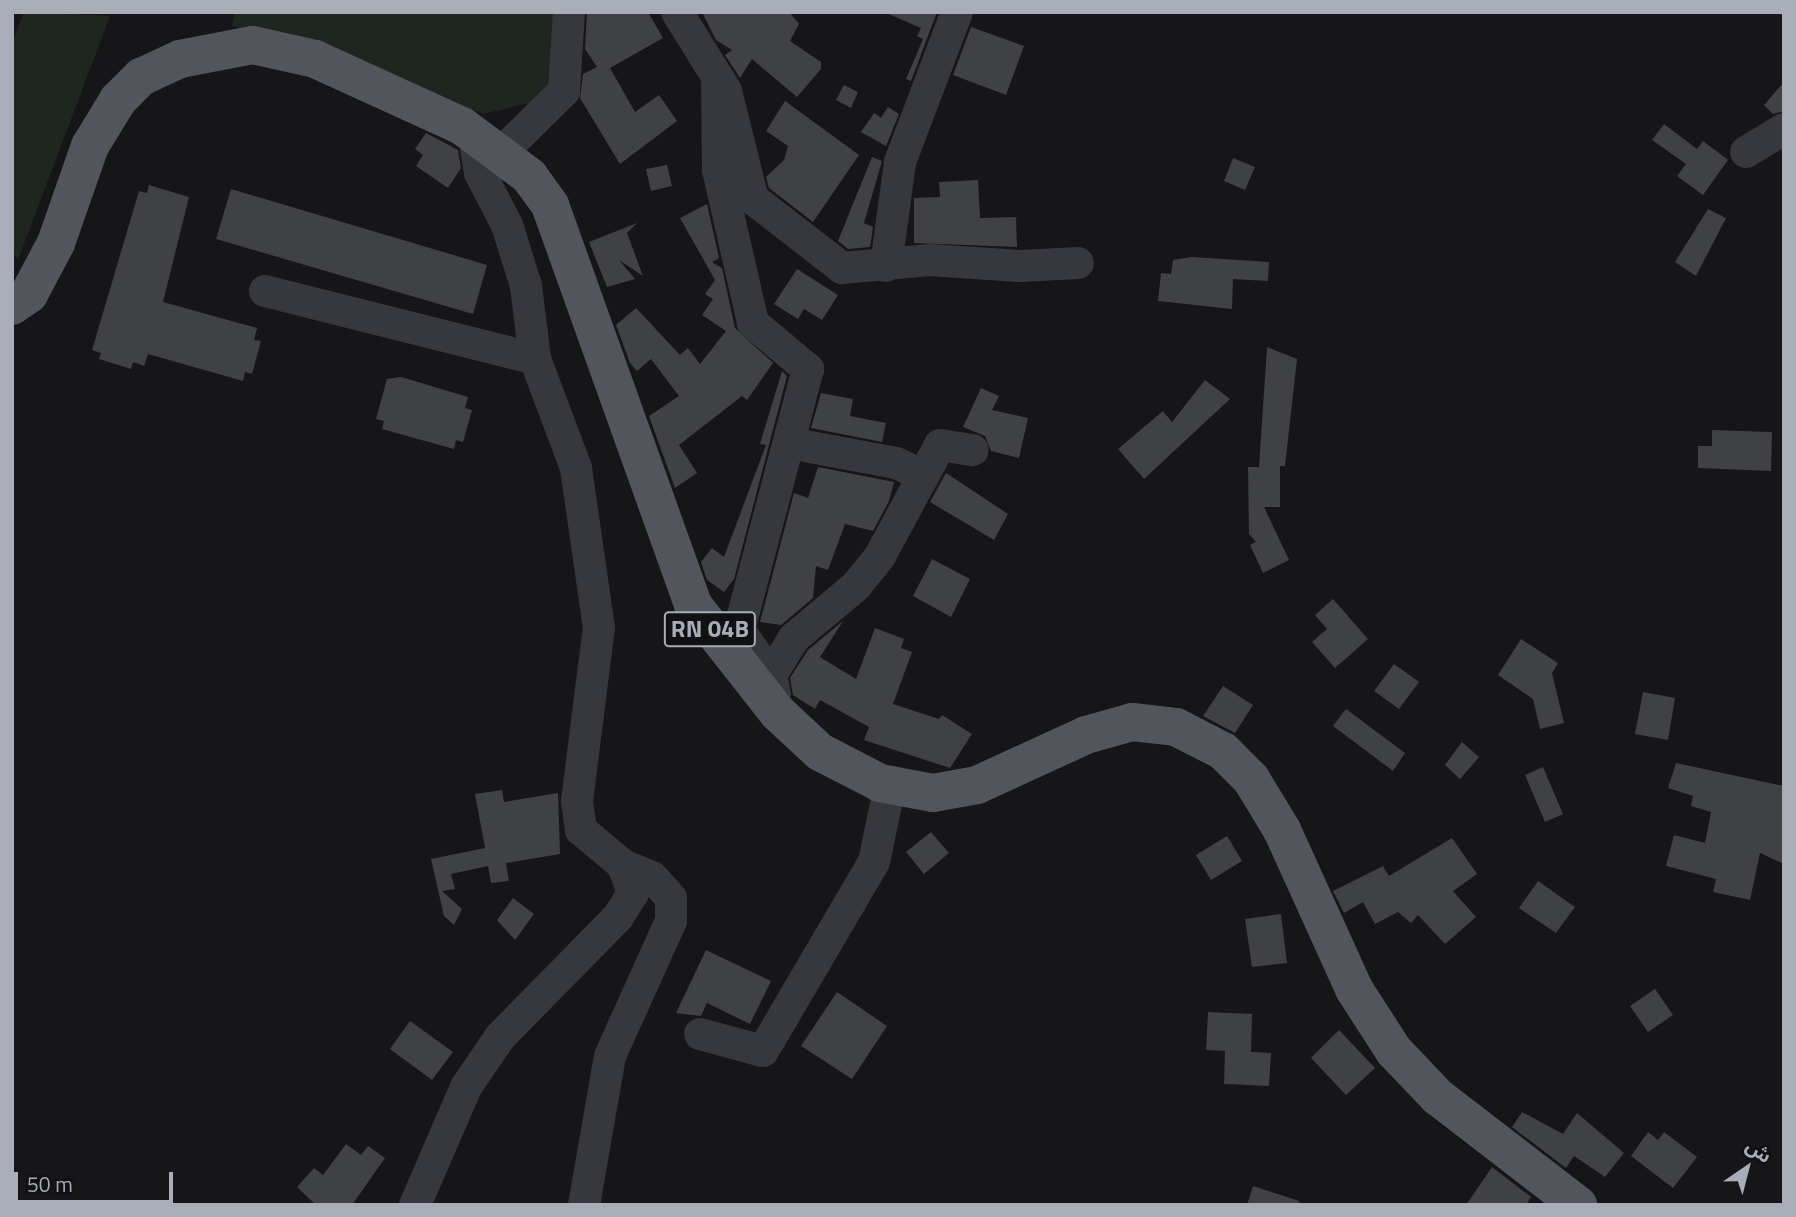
<!DOCTYPE html>
<meta charset="utf-8">
<style>
body{margin:0}
#map{position:relative;width:1796px;height:1217px;overflow:hidden;background:#161618;font-family:"Titillium Web","Noto Sans Arabic",sans-serif}
div>[style]{position:absolute}
.green>*{inset:0;background:#1e261f}
.building>*{inset:0;background:#404145}
.minor>*{height:32px;margin:-16px;padding:0 16px;transform-origin:16px;border-radius:16px;background:#37383d}
.major>*{height:38px;margin:-19px;padding:0 19px;transform-origin:19px;border-radius:19px;background:#53555c}
span{translate:-50% -50%;white-space:nowrap;text-align:center;line-height:1.15;-webkit-text-stroke:7px #111113;paint-order:stroke}
.shield-label span{padding:2px 5px;background:#111113;border:2px solid;border-radius:5px;-webkit-text-stroke-width:0}
.shield-label{font-size:24px;color:#a8adb8;font-weight:700}
.frame{position:absolute;inset:0;border:14px solid #a8adb8;pointer-events:none}
.north{position:absolute;left:1712px;top:1133px;width:70px;height:70px;-webkit-text-stroke:5px #111113;paint-order:stroke;rotate:35deg;font-size:19px;font-weight:700;line-height:28px;text-align:center;color:#a8adb8}
.north::after{content:'';display:block;margin:auto;width:24px;height:32px;background:#a8adb8;clip-path:polygon(50% 0,100% 100%,50% 72%,0 100%)}
.scale{position:absolute;left:14px;top:1172px;width:159px;height:32px;box-sizing:border-box;border:4px solid #a8adb8;border-top:0;padding-left:9px;font-size:21px;line-height:24px;white-space:nowrap;color:#a8adb8;-webkit-text-stroke:5px #111113;paint-order:stroke}
</style>
<div id="map">
<div class="green">
<i style="clip-path:polygon(24px 12px,110px 16px,18px 260px,12px 251px,12px 42px)"></i>
<i style="clip-path:polygon(235px 12px,558px 12px,550px 88px,529px 103px,483px 114px,294px 40px,232px 26px)"></i>
</div>
<div class="building">
<i style="clip-path:polygon(587px 12px,648px 12px,663px 38px,610px 68px,635px 112px,659px 95px,677px 121px,620px 164px,580px 98px,583px 74px,597px 67px,585px 49px)"></i>
<i style="clip-path:polygon(702px 12px,789px 12px,799px 24px,790px 41px,821px 62px,821px 69px,797px 97px,752px 59px,740px 78px,725px 55px,732px 50px,716px 40px)"></i>
<i style="clip-path:polygon(884px 12px,937px 12px,911px 81px,906px 79px,923px 39px,917px 36px,921px 28px)"></i>
<i style="clip-path:polygon(971px 27px,1024px 46px,1006px 95px,953px 75px)"></i>
<i style="clip-path:polygon(1784px 82px,1784px 111px,1773px 114px,1764px 105px)"></i>
<i style="clip-path:polygon(844px 85px,858px 92px,851px 108px,836px 100px)"></i>
<i style="clip-path:polygon(785px 101px,859px 155px,813px 222px,769px 188px,766px 177px,784px 160px,788px 146px,766px 131px)"></i>
<i style="clip-path:polygon(888px 107px,899px 114px,886px 146px,861px 132px,874px 113px,881px 118px)"></i>
<i style="clip-path:polygon(1664px 124px,1697px 149px,1703px 141px,1728px 160px,1703px 195px,1677px 176px,1686px 164px,1652px 140px)"></i>
<i style="clip-path:polygon(426px 133px,458px 150px,461px 168px,448px 188px,416px 166px,423px 155px,415px 149px)"></i>
<i style="clip-path:polygon(872px 157px,882px 161px,864px 223px,873px 227px,870px 247px,848px 249px,838px 241px)"></i>
<i style="clip-path:polygon(1233px 158px,1255px 167px,1245px 190px,1224px 181px)"></i>
<i style="clip-path:polygon(667px 165px,672px 186px,651px 191px,646px 169px)"></i>
<i style="clip-path:polygon(978px 180px,980px 218px,1016px 217px,1017px 247px,914px 243px,914px 198px,940px 197px,939px 182px)"></i>
<i style="clip-path:polygon(149px 185px,189px 197px,163px 302px,257px 328px,254px 340px,261px 341px,252px 374px,245px 372px,243px 381px,148px 354px,144px 366px,133px 362px,131px 369px,99px 359px,101px 353px,92px 350px,139px 191px,147px 193px)"></i>
<i style="clip-path:polygon(231px 189px,487px 265px,473px 314px,216px 239px)"></i>
<i style="clip-path:polygon(707px 204px,719px 258px,712px 262px,722px 268px,735px 328px,773px 363px,747px 400px,742px 396px,679px 445px,697px 473px,675px 488px,649px 416px,679px 396px,651px 359px,637px 371px,630px 363px,616px 325px,636px 308px,680px 355px,688px 348px,700px 364px,726px 331px,702px 315px,713px 299px,705px 294px,715px 280px,680px 218px)"></i>
<i style="clip-path:polygon(1708px 209px,1726px 218px,1696px 276px,1675px 262px)"></i>
<i style="clip-path:polygon(637px 223px,627px 233px,643px 276px,619px 260px,635px 279px,607px 287px,589px 242px)"></i>
<i style="clip-path:polygon(1192px 257px,1269px 262px,1268px 281px,1233px 279px,1232px 309px,1158px 301px,1161px 273px,1171px 274px,1173px 260px)"></i>
<i style="clip-path:polygon(797px 269px,838px 295px,822px 320px,804px 309px,798px 319px,774px 304px)"></i>
<i style="clip-path:polygon(1267px 347px,1297px 359px,1285px 466px,1280px 466px,1280px 507px,1264px 507px,1289px 560px,1263px 573px,1250px 545px,1256px 542px,1249px 534px,1248px 467px,1259px 467px)"></i>
<i style="clip-path:polygon(782px 371px,787px 376px,734px 579px,724px 592px,707px 580px,701px 562px,712px 548px,724px 557px,766px 445px,760px 444px)"></i>
<i style="clip-path:polygon(401px 377px,468px 397px,465px 408px,472px 410px,463px 442px,456px 440px,454px 449px,382px 429px,384px 421px,376px 419px,387px 379px)"></i>
<i style="clip-path:polygon(1205px 380px,1230px 399px,1144px 479px,1118px 449px,1163px 411px,1172px 422px)"></i>
<i style="clip-path:polygon(981px 388px,999px 396px,992px 410px,1028px 418px,1019px 458px,991px 451px,985px 436px,963px 427px)"></i>
<i style="clip-path:polygon(821px 393px,853px 399px,850px 416px,886px 423px,882px 442px,811px 428px)"></i>
<i style="clip-path:polygon(1712px 430px,1772px 432px,1771px 471px,1698px 468px,1698px 446px,1712px 446px)"></i>
<i style="clip-path:polygon(818px 467px,894px 482px,889px 501px,873px 531px,845px 524px,828px 570px,816px 566px,813px 598px,781px 625px,760px 622px,794px 493px,808px 498px)"></i>
<i style="clip-path:polygon(946px 473px,1008px 514px,994px 540px,930px 502px)"></i>
<i style="clip-path:polygon(932px 559px,970px 579px,951px 617px,913px 596px)"></i>
<i style="clip-path:polygon(1333px 599px,1368px 639px,1335px 668px,1312px 642px,1327px 629px,1315px 615px)"></i>
<i style="clip-path:polygon(843px 621px,820px 657px,856px 679px,875px 628px,904px 639px,901px 648px,912px 652px,893px 704px,939px 719px,942px 715px,972px 734px,950px 768px,864px 740px,869px 727px,820px 700px,815px 709px,793px 695px,790px 678px,808px 650px)"></i>
<i style="clip-path:polygon(1521px 639px,1558px 663px,1552px 673px,1564px 723px,1540px 729px,1533px 699px,1498px 675px)"></i>
<i style="clip-path:polygon(1394px 664px,1419px 682px,1399px 709px,1374px 691px)"></i>
<i style="clip-path:polygon(1223px 686px,1253px 705px,1235px 733px,1203px 716px)"></i>
<i style="clip-path:polygon(1643px 692px,1675px 698px,1668px 740px,1635px 734px)"></i>
<i style="clip-path:polygon(1346px 709px,1405px 753px,1393px 771px,1333px 726px)"></i>
<i style="clip-path:polygon(1462px 742px,1479px 757px,1460px 779px,1445px 765px)"></i>
<i style="clip-path:polygon(1676px 763px,1784px 786px,1784px 864px,1760px 853px,1750px 900px,1713px 892px,1716px 879px,1666px 866px,1674px 835px,1705px 843px,1711px 812px,1691px 806px,1693px 796px,1668px 788px)"></i>
<i style="clip-path:polygon(1543px 767px,1563px 814px,1545px 822px,1525px 775px)"></i>
<i style="clip-path:polygon(502px 790px,504px 802px,558px 793px,560px 854px,506px 863px,509px 881px,491px 883px,488px 866px,451px 874px,455px 889px,442px 891px,462px 909px,454px 925px,444px 916px,431px 859px,485px 848px,475px 794px)"></i>
<i style="clip-path:polygon(931px 832px,949px 853px,924px 874px,906px 852px)"></i>
<i style="clip-path:polygon(1227px 836px,1242px 861px,1211px 880px,1196px 855px)"></i>
<i style="clip-path:polygon(1452px 838px,1477px 874px,1453px 891px,1476px 917px,1445px 944px,1418px 915px,1411px 923px,1398px 912px,1375px 924px,1363px 902px,1344px 913px,1333px 891px,1383px 866px,1389px 876px)"></i>
<i style="clip-path:polygon(1538px 881px,1575px 907px,1556px 933px,1519px 908px)"></i>
<i style="clip-path:polygon(513px 898px,534px 914px,515px 940px,497px 920px)"></i>
<i style="clip-path:polygon(1281px 914px,1287px 963px,1252px 967px,1245px 919px)"></i>
<i style="clip-path:polygon(706px 950px,771px 981px,750px 1024px,707px 1003px,701px 1016px,676px 1013px)"></i>
<i style="clip-path:polygon(1655px 989px,1673px 1015px,1648px 1032px,1630px 1006px)"></i>
<i style="clip-path:polygon(837px 992px,887px 1026px,852px 1079px,801px 1046px)"></i>
<i style="clip-path:polygon(1208px 1012px,1252px 1014px,1251px 1052px,1271px 1053px,1269px 1086px,1224px 1084px,1225px 1051px,1206px 1050px)"></i>
<i style="clip-path:polygon(410px 1021px,453px 1052px,432px 1080px,390px 1049px)"></i>
<i style="clip-path:polygon(1339px 1030px,1375px 1068px,1346px 1095px,1311px 1058px)"></i>
<i style="clip-path:polygon(1522px 1112px,1563px 1134px,1577px 1113px,1624px 1153px,1605px 1177px,1574px 1156px,1566px 1168px,1512px 1127px)"></i>
<i style="clip-path:polygon(1648px 1132px,1658px 1140px,1664px 1132px,1697px 1157px,1673px 1188px,1631px 1156px)"></i>
<i style="clip-path:polygon(346px 1144px,361px 1155px,368px 1146px,385px 1158px,352px 1205px,316px 1205px,297px 1187px,314px 1168px,323px 1175px)"></i>
<i style="clip-path:polygon(1492px 1167px,1531px 1197px,1526px 1205px,1466px 1205px)"></i>
<i style="clip-path:polygon(1253px 1186px,1299px 1201px,1299px 1205px,1247px 1205px)"></i>
</div>
<div class="minor">
<i style="left:677px;top:12px;width:93px;rotate:58.2deg"></i>
<i style="left:726px;top:91px;width:111px;rotate:76deg"></i>
<i style="left:753px;top:199px;width:113px;rotate:37.8deg"></i>
<i style="left:842px;top:268px;width:88px;rotate:-5.2deg"></i>
<i style="left:930px;top:260px;width:91px;rotate:3.8deg"></i>
<i style="left:1021px;top:266px;width:57px;rotate:-3deg"></i>
<i style="left:717px;top:76px;width:94px;rotate:89.4deg"></i>
<i style="left:718px;top:170px;width:157px;rotate:77.1deg"></i>
<i style="left:753px;top:323px;width:72px;rotate:39.9deg"></i>
<i style="left:808px;top:369px;width:270px;rotate:104.8deg"></i>
<i style="left:739px;top:630px;width:49px;rotate:55deg"></i>
<i style="left:502px;top:152px;width:87px;rotate:-44.5deg"></i>
<i style="left:564px;top:91px;width:79px;rotate:-86.4deg"></i>
<i style="left:1746px;top:152px;width:44px;rotate:-31.2deg"></i>
<i style="left:886px;top:266px;width:105px;rotate:-82.3deg"></i>
<i style="left:900px;top:162px;width:160px;rotate:-69.2deg"></i>
<i style="left:265px;top:291px;width:278px;rotate:14.1deg"></i>
<i style="left:789px;top:443px;width:109px;rotate:10.6deg"></i>
<i style="left:896px;top:463px;width:29px;rotate:25deg"></i>
<i style="left:775px;top:694px;width:19px;rotate:-102deg"></i>
<i style="left:771px;top:675px;width:44px;rotate:-58.1deg"></i>
<i style="left:794px;top:638px;width:81px;rotate:-40deg"></i>
<i style="left:856px;top:586px;width:38px;rotate:-51deg"></i>
<i style="left:880px;top:556px;width:126px;rotate:-61.6deg"></i>
<i style="left:940px;top:445px;width:33px;rotate:9deg"></i>
<i style="left:700px;top:1034px;width:65px;rotate:15.1deg"></i>
<i style="left:763px;top:1051px;width:219px;rotate:-59.6deg"></i>
<i style="left:874px;top:862px;width:79px;rotate:-78.3deg"></i>
<i style="left:415px;top:1205px;width:129px;rotate:-66.6deg"></i>
<i style="left:466px;top:1087px;width:60px;rotate:-55.8deg"></i>
<i style="left:500px;top:1037px;width:168px;rotate:-45.5deg"></i>
<i style="left:618px;top:917px;width:28px;rotate:-58deg"></i>
<i style="left:633px;top:893px;width:30px;rotate:-110deg"></i>
<i style="left:623px;top:865px;width:55px;rotate:-140.2deg"></i>
<i style="left:581px;top:830px;width:29px;rotate:-98deg"></i>
<i style="left:577px;top:801px;width:174px;rotate:-82.8deg"></i>
<i style="left:599px;top:628px;width:162px;rotate:-98.2deg"></i>
<i style="left:576px;top:468px;width:116px;rotate:-110.6deg"></i>
<i style="left:535px;top:359px;width:74px;rotate:-97deg"></i>
<i style="left:526px;top:286px;width:64px;rotate:-107.3deg"></i>
<i style="left:507px;top:225px;width:59px;rotate:-117.4deg"></i>
<i style="left:480px;top:173px;width:39px;rotate:-99deg"></i>
<i style="left:584px;top:1205px;width:151px;rotate:-80.1deg"></i>
<i style="left:610px;top:1056px;width:148px;rotate:-65.7deg"></i>
<i style="left:671px;top:921px;width:23px;rotate:-90deg"></i>
<i style="left:671px;top:898px;width:28px;rotate:-132deg"></i>
<i style="left:652px;top:877px;width:31px;rotate:-158deg"></i>
</div>
<div class="major">
<i style="left:12px;top:306px;width:21px;rotate:-35deg"></i>
<i style="left:29px;top:294px;width:58px;rotate:-62.1deg"></i>
<i style="left:56px;top:243px;width:103px;rotate:-70.7deg"></i>
<i style="left:90px;top:146px;width:54px;rotate:-58.7deg"></i>
<i style="left:118px;top:100px;width:33px;rotate:-45deg"></i>
<i style="left:141px;top:77px;width:43px;rotate:-24.8deg"></i>
<i style="left:180px;top:59px;width:74px;rotate:-10.9deg"></i>
<i style="left:253px;top:45px;width:64px;rotate:12.7deg"></i>
<i style="left:315px;top:59px;width:162px;rotate:24.5deg"></i>
<i style="left:462px;top:126px;width:84px;rotate:36.7deg"></i>
<i style="left:529px;top:176px;width:36px;rotate:54deg"></i>
<i style="left:550px;top:205px;width:425px;rotate:70.3deg"></i>
<i style="left:693px;top:605px;width:137px;rotate:51.8deg"></i>
<i style="left:778px;top:713px;width:57px;rotate:42.9deg"></i>
<i style="left:820px;top:752px;width:68px;rotate:27.3deg"></i>
<i style="left:880px;top:783px;width:54px;rotate:10.7deg"></i>
<i style="left:933px;top:793px;width:45px;rotate:-10.3deg"></i>
<i style="left:977px;top:785px;width:120px;rotate:-24.6deg"></i>
<i style="left:1086px;top:735px;width:48px;rotate:-15.8deg"></i>
<i style="left:1132px;top:722px;width:44px;rotate:6.5deg"></i>
<i style="left:1176px;top:727px;width:53px;rotate:27.1deg"></i>
<i style="left:1223px;top:751px;width:40px;rotate:45deg"></i>
<i style="left:1251px;top:779px;width:60px;rotate:58.7deg"></i>
<i style="left:1282px;top:830px;width:175px;rotate:65.6deg"></i>
<i style="left:1354px;top:989px;width:74px;rotate:57.2deg"></i>
<i style="left:1394px;top:1051px;width:64px;rotate:46.3deg"></i>
<i style="left:1438px;top:1097px;width:177px;rotate:37.6deg"></i>
</div>
<div class="shield-label">
<span style="left:710px;top:629px">RN 04B</span>
</div>
<div class="frame"></div>
<div class="north">ش</div>
<div class="scale">50 m</div>
</div>
